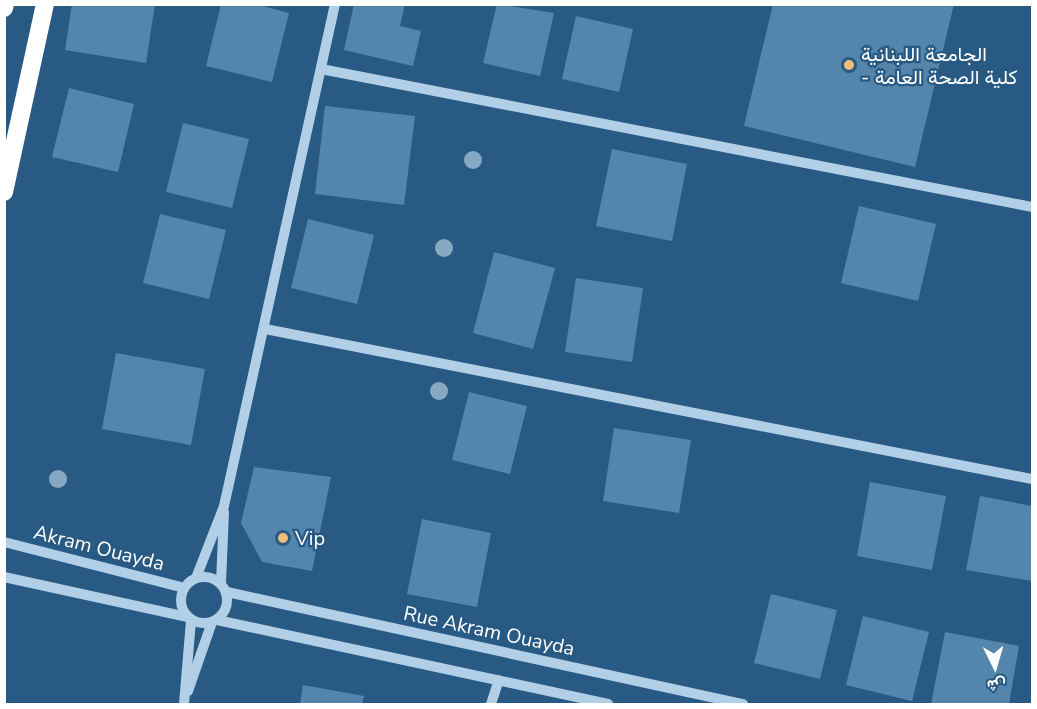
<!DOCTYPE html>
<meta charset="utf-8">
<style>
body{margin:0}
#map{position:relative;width:1037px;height:709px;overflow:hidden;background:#285a83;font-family:"Nunito Sans",Vazirmatn,sans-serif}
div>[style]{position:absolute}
.building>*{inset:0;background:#5486ad}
.minor>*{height:10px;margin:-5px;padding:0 5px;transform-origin:5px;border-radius:5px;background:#b1cfe7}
.minor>.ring{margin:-5px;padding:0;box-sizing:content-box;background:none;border:10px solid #b1cfe7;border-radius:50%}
.highway>*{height:18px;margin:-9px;padding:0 9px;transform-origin:9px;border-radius:9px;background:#fff}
.trees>*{width:18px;height:18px;margin:-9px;border-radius:50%;background:#87a8c2}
.dots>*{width:16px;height:16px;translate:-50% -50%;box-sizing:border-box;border:3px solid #285a83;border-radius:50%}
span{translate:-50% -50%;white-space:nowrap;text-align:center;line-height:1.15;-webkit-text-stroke:4.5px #285a83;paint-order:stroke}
.poi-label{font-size:20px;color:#fff}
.left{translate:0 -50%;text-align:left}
.street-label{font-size:20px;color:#fff}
.frame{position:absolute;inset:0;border:6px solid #fff;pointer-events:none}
.north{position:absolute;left:965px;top:637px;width:60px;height:60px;-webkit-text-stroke:4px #285a83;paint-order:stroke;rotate:175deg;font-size:16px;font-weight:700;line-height:24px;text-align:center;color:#fff}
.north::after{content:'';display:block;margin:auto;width:21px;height:27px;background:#fff;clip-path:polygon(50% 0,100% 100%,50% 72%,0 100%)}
</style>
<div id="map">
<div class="building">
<i style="clip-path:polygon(72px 4px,155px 4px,146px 63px,65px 50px)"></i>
<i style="clip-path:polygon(221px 4px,255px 4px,289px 13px,272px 82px,206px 66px)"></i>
<i style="clip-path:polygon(354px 4px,405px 4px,400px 26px,421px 31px,413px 66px,344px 50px)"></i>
<i style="clip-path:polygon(497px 4px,554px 13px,540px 76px,483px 63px)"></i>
<i style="clip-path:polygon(773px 4px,954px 4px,915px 167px,744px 126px)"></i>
<i style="clip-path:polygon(576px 16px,633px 29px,619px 92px,562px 79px)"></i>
<i style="clip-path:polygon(69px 88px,134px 104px,118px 172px,52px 157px)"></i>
<i style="clip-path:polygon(325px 106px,415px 116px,404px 205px,315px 194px)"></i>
<i style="clip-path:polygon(183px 123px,249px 139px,232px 208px,166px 192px)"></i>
<i style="clip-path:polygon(612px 149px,687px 164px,672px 241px,596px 226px)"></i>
<i style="clip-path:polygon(859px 206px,936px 224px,918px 301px,841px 283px)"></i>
<i style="clip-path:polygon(160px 214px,226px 230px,209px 299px,143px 283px)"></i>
<i style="clip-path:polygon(308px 219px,374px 235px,357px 304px,291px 288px)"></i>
<i style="clip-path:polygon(494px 252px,555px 268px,533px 349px,473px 333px)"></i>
<i style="clip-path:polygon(576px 278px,643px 288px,632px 362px,565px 352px)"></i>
<i style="clip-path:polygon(116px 353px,205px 369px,191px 445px,102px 429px)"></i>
<i style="clip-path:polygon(469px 392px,527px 406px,510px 474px,452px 460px)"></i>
<i style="clip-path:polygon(614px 428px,691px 440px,679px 513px,603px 501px)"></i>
<i style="clip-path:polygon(254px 467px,331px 477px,312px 571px,262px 562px,241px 523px)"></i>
<i style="clip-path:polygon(870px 482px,946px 496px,932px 570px,857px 556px)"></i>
<i style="clip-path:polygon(980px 496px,1032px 506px,1032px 581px,966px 570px)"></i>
<i style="clip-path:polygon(422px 519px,491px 533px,477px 607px,407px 594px)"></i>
<i style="clip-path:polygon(771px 594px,837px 610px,820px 679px,754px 663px)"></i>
<i style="clip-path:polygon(863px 616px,929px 632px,912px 701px,846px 685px)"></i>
<i style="clip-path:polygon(945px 632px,1019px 646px,1009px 704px,931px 704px)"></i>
<i style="clip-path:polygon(303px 685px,364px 696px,362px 704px,300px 704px)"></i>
</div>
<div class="minor">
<i style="left:321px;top:69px;width:724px;rotate:10.98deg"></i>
<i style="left:265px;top:329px;width:782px;rotate:11.07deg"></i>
<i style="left:4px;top:542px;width:186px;rotate:14.3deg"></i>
<i class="ring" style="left:181px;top:577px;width:36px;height:36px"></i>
<i style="left:4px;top:577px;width:188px;rotate:12.3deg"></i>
<i style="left:196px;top:578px;width:77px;rotate:-68.7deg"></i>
<i style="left:224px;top:506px;width:514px;rotate:-77.53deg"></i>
<i style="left:221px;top:583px;width:71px;rotate:-87.6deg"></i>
<i style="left:227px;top:592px;width:528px;rotate:12.25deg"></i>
<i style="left:217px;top:620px;width:400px;rotate:12.1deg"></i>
<i style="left:188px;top:691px;width:73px;rotate:-70.8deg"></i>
<i style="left:184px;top:704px;width:84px;rotate:-85.2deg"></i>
<i style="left:491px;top:704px;width:25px;rotate:-72deg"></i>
</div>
<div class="highway">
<i style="left:4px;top:8px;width:4px;rotate:-76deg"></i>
<i style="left:4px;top:192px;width:192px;rotate:-77.7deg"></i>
</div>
<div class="trees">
<i style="left:473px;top:160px"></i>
<i style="left:444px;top:248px"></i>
<i style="left:439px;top:391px"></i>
<i style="left:58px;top:479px"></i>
</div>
<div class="dots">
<i style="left:849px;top:65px;background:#efbf77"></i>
<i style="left:283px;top:538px;background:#efbf77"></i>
</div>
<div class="poi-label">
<span class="left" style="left:861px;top:66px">الجامعة اللبنانية<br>- كلية الصحة العامة</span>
<span class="left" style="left:295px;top:538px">Vip</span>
</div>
<div class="street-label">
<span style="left:99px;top:548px;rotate:14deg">Akram Ouayda</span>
<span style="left:489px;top:631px;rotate:12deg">Rue Akram Ouayda</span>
</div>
<div class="frame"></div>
<div class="north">ش</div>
</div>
